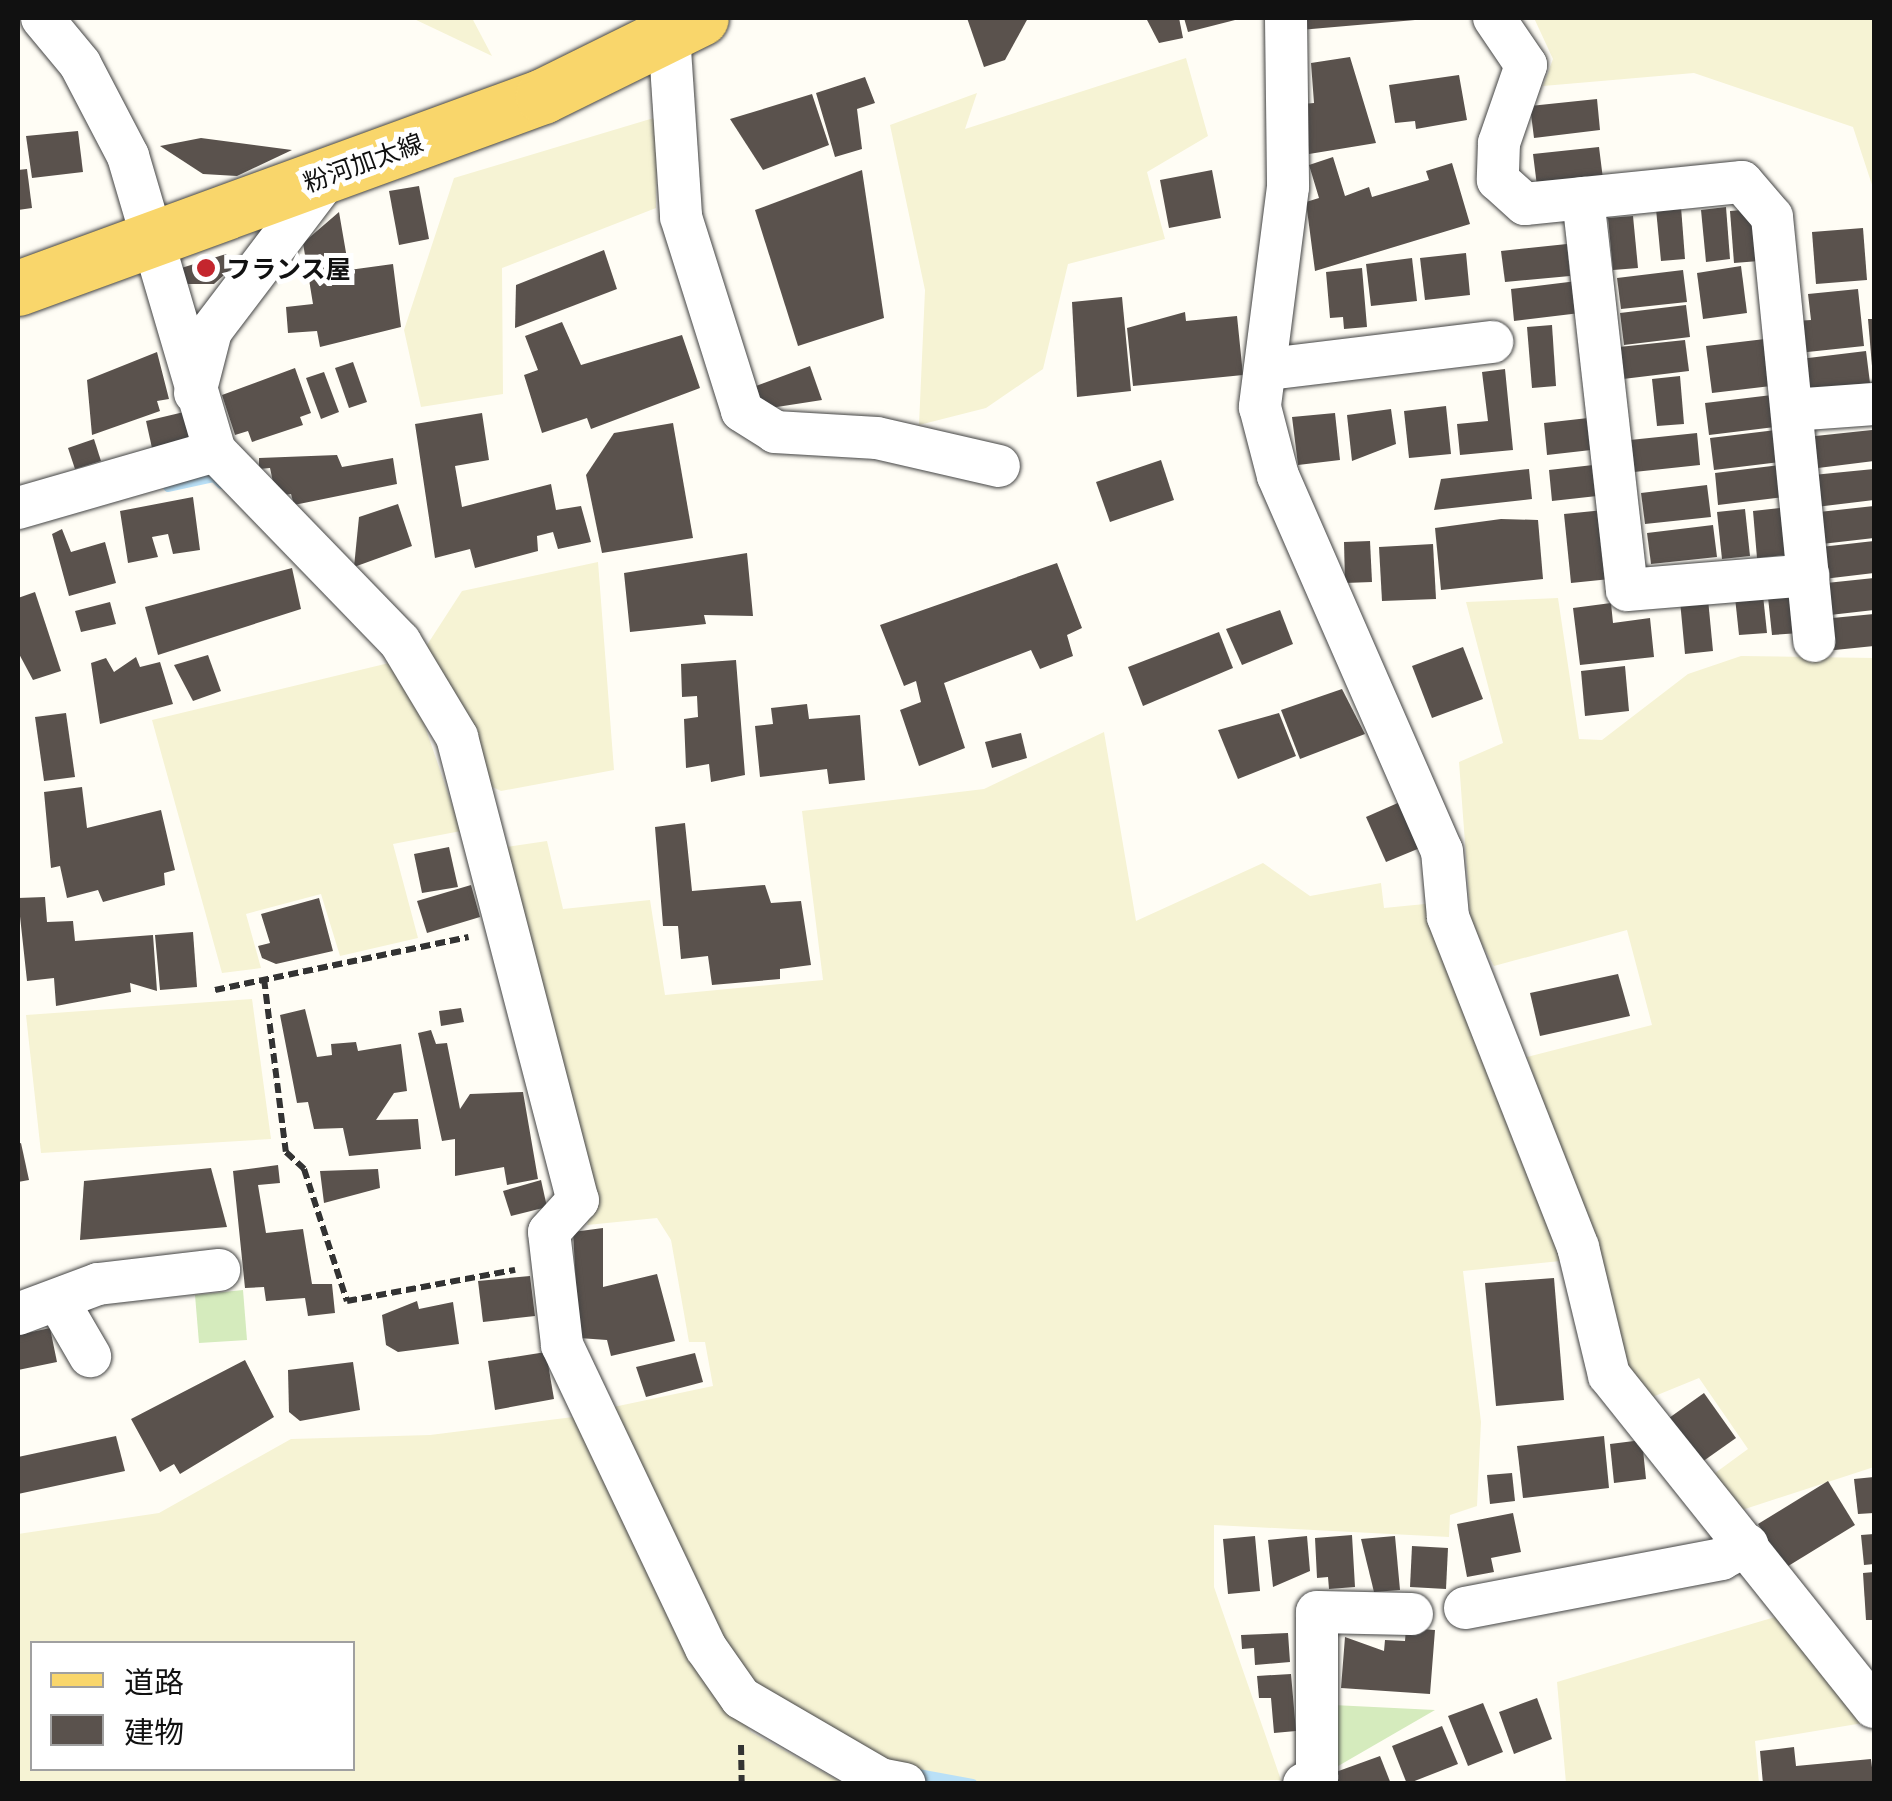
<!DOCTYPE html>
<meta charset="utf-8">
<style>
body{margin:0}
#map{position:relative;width:1892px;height:1801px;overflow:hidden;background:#fffdf5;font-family:"Playfair Display","Noto Sans JP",serif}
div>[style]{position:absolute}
.farmland>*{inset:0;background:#f6f3d4}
.green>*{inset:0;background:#d5ebbd}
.stream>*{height:11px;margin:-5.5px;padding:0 5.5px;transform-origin:5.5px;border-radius:5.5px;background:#b9e0f7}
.building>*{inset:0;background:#5a524d}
.path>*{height:6px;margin-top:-3px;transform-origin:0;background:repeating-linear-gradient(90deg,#333 0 10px,transparent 0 15px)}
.roads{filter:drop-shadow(0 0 2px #444) drop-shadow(0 0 2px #444)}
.street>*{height:42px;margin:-21px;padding:0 21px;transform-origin:21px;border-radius:21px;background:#fff}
.primary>*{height:55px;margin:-27.5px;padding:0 27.5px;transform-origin:27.5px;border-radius:27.5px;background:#f9d66b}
.dots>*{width:28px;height:28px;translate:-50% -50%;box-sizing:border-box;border:5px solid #fff;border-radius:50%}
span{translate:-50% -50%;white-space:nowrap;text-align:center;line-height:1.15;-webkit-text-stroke:10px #fff;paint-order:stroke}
.street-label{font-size:25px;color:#111}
.poi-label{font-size:25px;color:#111;font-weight:700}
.left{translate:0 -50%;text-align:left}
.frame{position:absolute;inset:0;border:20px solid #111;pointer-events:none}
.legend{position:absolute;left:30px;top:1641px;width:325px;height:130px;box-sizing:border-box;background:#fff;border:2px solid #a0a0a0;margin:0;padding:12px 18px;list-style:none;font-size:30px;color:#111}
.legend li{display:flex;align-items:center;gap:20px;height:50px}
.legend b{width:50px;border:2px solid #a0a0a0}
</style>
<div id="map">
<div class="farmland">
<i style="clip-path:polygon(412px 18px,472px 18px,492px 56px)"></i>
<i style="clip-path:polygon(1534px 18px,1874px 18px,1874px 304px,1873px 188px,1853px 127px,1694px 73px,1543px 86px,1553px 59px)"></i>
<i style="clip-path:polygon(1186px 58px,1208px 136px,1147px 172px,1165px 239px,1068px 264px,1043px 369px,986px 408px,919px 425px,925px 290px,890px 125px,977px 93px,965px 129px)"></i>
<i style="clip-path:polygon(657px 117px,656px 208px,502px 268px,503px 394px,421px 407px,404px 330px,454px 178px)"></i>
<i style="clip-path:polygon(598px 562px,614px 770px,501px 791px,482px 782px,427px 645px,462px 591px)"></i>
<i style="clip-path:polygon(1558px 598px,1579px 739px,1602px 740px,1688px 674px,1741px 656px,1874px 658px,1874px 1467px,1742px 1510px,1711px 1476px,1748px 1449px,1699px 1378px,1650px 1398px,1623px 1362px,1594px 1244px,1527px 1057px,1652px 1025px,1627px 930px,1494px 966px,1471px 924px,1459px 762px,1503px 743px,1466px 602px)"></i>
<i style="clip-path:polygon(389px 663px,421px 715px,461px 831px,393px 844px,418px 938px,340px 956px,321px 894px,246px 914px,261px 968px,222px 973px,152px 720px)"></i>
<i style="clip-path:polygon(1104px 732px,1136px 921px,1263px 863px,1310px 896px,1381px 883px,1384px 908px,1435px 903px,1570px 1260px,1463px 1271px,1481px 1422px,1477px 1506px,1450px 1515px,1449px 1537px,1214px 1525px,1214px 1587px,1281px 1780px,972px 1783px,884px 1767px,755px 1694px,714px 1640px,604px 1409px,713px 1386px,705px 1342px,689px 1342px,671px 1240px,657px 1218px,587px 1225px,593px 1197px,499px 848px,547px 841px,563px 909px,650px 900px,665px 995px,823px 980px,802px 811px,984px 789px)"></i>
<i style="clip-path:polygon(252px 999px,271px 1139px,41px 1153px,26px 1015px)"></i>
<i style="clip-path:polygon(evenodd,581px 1416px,697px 1658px,751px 1732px,843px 1783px,18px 1784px,18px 1534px,159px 1513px,291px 1439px,430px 1435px,581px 1416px,32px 1644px,352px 1644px,352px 1768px,32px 1768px,32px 1644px)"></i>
<i style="clip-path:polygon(1788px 1613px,1869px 1722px,1755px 1741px,1759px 1783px,1566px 1783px,1557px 1682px)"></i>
</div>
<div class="green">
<i style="clip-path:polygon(243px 1290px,247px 1340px,199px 1343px,195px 1295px)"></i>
<i style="clip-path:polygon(1333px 1705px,1435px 1710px,1333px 1769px)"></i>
</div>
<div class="stream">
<i style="left:168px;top:486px;width:47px;rotate:-12.3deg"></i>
<i style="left:214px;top:476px;width:10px;rotate:45deg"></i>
<i style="left:912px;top:1773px;width:61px;rotate:10.4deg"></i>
</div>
<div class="building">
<i style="clip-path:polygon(967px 18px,1028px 18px,1005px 60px,984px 67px)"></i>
<i style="clip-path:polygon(1146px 18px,1179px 18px,1183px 38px,1159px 43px)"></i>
<i style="clip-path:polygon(1184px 18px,1239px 18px,1239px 19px,1188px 32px)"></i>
<i style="clip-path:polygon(1299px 18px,1415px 18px,1415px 20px,1300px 30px)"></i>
<i style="clip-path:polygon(1350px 57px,1376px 143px,1309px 154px,1303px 104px,1314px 103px,1311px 63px)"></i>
<i style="clip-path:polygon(1459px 75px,1467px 120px,1416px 129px,1415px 121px,1395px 123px,1389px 85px)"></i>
<i style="clip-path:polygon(865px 77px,875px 103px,857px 109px,862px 149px,835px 157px,816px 93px)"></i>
<i style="clip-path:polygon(812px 94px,829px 145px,763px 170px,730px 119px)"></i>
<i style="clip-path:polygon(1597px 99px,1600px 130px,1534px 138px,1530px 106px)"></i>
<i style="clip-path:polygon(78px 131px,83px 172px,32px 178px,26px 136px)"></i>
<i style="clip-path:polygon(201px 138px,292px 150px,237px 176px,203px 174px,160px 146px)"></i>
<i style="clip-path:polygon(1599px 147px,1603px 179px,1537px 186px,1533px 154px)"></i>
<i style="clip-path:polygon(1333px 157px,1345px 196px,1369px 187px,1372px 197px,1429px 180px,1426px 171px,1452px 163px,1470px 224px,1315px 271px,1306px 202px,1319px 198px,1309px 165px)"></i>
<i style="clip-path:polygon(27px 169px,32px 208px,18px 210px,18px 170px)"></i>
<i style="clip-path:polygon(862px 170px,884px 318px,798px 346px,755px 210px)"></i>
<i style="clip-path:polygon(1212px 170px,1221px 218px,1169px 228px,1160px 180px)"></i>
<i style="clip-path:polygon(419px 186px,429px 239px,399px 245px,389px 191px)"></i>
<i style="clip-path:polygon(1681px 207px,1685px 259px,1661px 261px,1656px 209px)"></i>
<i style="clip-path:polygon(1726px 207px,1730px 259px,1706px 262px,1701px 210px)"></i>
<i style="clip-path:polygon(1754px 209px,1759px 261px,1734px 263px,1730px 211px)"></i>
<i style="clip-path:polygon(339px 212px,349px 270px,393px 264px,401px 327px,320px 347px,317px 331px,288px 333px,286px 307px,313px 304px,303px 243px)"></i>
<i style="clip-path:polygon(1633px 216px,1638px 268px,1613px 270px,1608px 218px)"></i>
<i style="clip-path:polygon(1863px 228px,1867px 280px,1816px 284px,1812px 232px)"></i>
<i style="clip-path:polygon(1567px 244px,1570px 276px,1505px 282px,1501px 251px)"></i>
<i style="clip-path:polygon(604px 250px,617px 289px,515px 328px,516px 285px)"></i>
<i style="clip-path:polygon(1466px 253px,1470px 295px,1425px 300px,1420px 258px)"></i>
<i style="clip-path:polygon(226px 254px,233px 267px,214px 284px,181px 284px,175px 270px)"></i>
<i style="clip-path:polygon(1412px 258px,1417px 301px,1371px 306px,1366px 264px)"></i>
<i style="clip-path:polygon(1741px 266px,1747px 313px,1703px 319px,1697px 273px)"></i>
<i style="clip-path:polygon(1362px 268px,1367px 327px,1344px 329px,1343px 317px,1330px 318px,1326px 272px)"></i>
<i style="clip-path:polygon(1683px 270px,1687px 302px,1621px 309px,1617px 278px)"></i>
<i style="clip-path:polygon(1577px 281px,1580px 313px,1514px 321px,1511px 289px)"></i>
<i style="clip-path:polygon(1858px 289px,1864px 346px,1798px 353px,1795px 321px,1811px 320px,1808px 294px)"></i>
<i style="clip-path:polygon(1122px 297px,1131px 391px,1077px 397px,1072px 302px)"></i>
<i style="clip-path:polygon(1686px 305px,1690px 337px,1624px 345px,1620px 313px)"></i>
<i style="clip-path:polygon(1185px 312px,1186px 321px,1237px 316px,1243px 375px,1133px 386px,1127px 328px)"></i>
<i style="clip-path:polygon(1868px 319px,1874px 319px,1874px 366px,1872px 366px)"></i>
<i style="clip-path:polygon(562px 322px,581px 365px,682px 335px,700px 388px,591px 429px,587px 418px,542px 433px,524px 375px,538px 370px,525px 336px)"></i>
<i style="clip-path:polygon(1552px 325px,1556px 386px,1532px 388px,1527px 327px)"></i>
<i style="clip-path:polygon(1765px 339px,1771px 386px,1712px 393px,1706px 346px)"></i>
<i style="clip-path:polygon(1685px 340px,1689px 371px,1623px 379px,1619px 347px)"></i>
<i style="clip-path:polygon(1866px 351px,1870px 383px,1803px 390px,1800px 359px)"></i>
<i style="clip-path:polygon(157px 352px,169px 399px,157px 401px,160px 411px,92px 435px,87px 380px)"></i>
<i style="clip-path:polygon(353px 362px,367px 402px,349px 408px,335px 368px)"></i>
<i style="clip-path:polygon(810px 366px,822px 400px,764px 409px,756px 386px)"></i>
<i style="clip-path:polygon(295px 368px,311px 413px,300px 417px,303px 425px,252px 442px,248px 431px,235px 435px,222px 395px)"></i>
<i style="clip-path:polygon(1505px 369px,1513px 450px,1460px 455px,1457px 424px,1488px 421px,1482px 372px)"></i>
<i style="clip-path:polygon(324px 372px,339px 412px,321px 419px,306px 378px)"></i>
<i style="clip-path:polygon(1680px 376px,1684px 424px,1657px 426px,1652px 379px)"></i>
<i style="clip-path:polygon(1772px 395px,1775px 427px,1709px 435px,1705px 403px)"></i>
<i style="clip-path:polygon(1446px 406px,1451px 454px,1409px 458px,1404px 411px)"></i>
<i style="clip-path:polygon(1391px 409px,1396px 444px,1352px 461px,1347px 415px)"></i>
<i style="clip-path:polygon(184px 412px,190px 438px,152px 448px,146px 421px)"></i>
<i style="clip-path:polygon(482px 413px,489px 460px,455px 466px,462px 507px,551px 484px,556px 510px,581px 506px,591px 542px,558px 549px,553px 532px,537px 536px,538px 551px,475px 568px,470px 549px,435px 558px,415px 424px)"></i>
<i style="clip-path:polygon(1335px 413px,1340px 460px,1298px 465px,1292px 417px)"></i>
<i style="clip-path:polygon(1597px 417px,1600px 449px,1547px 455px,1544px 423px)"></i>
<i style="clip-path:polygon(673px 423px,693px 538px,602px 553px,586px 475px,614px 433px)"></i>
<i style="clip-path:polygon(1776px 430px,1780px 462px,1714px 470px,1710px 438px)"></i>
<i style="clip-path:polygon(1872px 430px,1874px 461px,1810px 469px,1806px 437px)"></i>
<i style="clip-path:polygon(1697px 433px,1700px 465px,1634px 472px,1630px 440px)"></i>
<i style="clip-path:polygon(94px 439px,101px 461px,75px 469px,68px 448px)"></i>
<i style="clip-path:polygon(337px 455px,342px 467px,393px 458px,397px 484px,294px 505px,291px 494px,276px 496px,270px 468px,259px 469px,259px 458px)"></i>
<i style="clip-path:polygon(1161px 460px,1174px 500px,1110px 522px,1096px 482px)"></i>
<i style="clip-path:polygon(1602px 464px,1606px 495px,1552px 501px,1549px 470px)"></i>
<i style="clip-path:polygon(1781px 465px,1785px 497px,1718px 505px,1715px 473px)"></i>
<i style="clip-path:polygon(1529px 469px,1532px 499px,1434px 510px,1441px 479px)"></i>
<i style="clip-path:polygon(1874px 469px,1874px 500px,1816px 507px,1813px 475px)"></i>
<i style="clip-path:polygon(1707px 485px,1711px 517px,1645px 524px,1641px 493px)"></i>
<i style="clip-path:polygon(193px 497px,200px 550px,173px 554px,168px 534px,152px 537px,158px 557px,128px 563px,120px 511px)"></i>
<i style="clip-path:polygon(398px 504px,412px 546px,354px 567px,359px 517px)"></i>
<i style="clip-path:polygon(1874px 506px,1874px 538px,1813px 545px,1810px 513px)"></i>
<i style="clip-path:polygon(1780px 508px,1785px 555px,1757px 558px,1753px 511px)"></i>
<i style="clip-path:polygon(1745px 509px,1750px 556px,1722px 559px,1717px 512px)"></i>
<i style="clip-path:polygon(1604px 510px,1610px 579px,1571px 583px,1564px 514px)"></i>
<i style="clip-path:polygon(1501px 519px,1538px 520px,1543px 579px,1441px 590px,1435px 528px)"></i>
<i style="clip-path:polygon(1713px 525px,1717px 557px,1651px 564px,1647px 533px)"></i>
<i style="clip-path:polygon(62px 529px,71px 552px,105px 542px,116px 583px,69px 596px,52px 534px)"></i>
<i style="clip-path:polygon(1370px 541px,1372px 582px,1345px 583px,1344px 542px)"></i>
<i style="clip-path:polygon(1874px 541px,1874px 573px,1815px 580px,1812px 548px)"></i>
<i style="clip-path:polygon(1433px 544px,1436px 599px,1382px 601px,1379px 547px)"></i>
<i style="clip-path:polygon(747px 553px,753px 616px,704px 615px,706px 624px,630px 632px,624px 573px)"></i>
<i style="clip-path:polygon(1057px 563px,1082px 628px,1067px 635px,1073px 656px,1040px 669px,1031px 650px,944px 683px,965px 748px,919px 766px,900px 710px,921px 702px,916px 681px,904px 686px,880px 625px)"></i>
<i style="clip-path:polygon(292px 568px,301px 609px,158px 655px,145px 607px)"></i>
<i style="clip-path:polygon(1874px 578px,1874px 610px,1821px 616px,1817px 584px)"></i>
<i style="clip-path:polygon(1762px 586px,1767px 633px,1739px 635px,1734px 588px)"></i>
<i style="clip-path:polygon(1795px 586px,1800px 633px,1772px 635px,1767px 588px)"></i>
<i style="clip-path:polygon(35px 592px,61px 671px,33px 680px,18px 652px,18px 598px)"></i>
<i style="clip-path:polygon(1708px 599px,1713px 651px,1685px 654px,1680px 601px)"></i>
<i style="clip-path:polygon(110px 602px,116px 624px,81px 632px,75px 611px)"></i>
<i style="clip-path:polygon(1611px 603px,1613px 623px,1650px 618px,1654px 657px,1580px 665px,1573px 608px)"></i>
<i style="clip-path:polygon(1280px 610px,1293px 644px,1242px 665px,1226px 629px)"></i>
<i style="clip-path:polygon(1874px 614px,1874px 646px,1825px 651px,1822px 619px)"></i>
<i style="clip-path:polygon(1219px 632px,1233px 668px,1143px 706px,1128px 667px)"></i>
<i style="clip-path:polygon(1463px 647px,1483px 699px,1432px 718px,1412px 666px)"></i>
<i style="clip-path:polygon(208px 655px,221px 691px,193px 701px,174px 665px)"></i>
<i style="clip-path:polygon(136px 657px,140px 667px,160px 662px,173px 704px,100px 724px,91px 663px,106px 658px,114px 672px)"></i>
<i style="clip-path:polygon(736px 660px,745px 775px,711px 782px,709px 764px,686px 768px,684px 719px,698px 717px,697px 696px,682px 697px,681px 664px)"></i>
<i style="clip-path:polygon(1625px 666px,1629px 711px,1585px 716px,1581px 671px)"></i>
<i style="clip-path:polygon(1342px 689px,1365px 734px,1300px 759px,1281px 710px)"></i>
<i style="clip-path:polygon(807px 704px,809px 719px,860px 715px,865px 780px,829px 784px,827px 769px,760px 777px,755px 726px,773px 724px,771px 708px)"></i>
<i style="clip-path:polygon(66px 713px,75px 777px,44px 781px,35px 717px)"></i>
<i style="clip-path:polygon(1279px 713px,1296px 756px,1238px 779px,1218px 730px)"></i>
<i style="clip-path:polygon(1021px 733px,1027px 758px,992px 768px,985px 742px)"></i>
<i style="clip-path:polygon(82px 787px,87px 828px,161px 810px,175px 870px,164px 873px,165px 885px,103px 902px,98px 890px,67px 898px,60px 866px,51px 868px,44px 792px)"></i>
<i style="clip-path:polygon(1400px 802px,1420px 848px,1386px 862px,1366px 817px)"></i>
<i style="clip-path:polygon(685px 823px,692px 891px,765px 885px,771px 903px,801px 901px,811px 965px,780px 969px,780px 979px,712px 985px,708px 956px,681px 959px,678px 926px,663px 926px,655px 827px)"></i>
<i style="clip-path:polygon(449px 847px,458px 887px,422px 893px,414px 854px)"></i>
<i style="clip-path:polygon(471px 885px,480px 917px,427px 933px,417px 901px)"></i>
<i style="clip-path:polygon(45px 897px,47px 922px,73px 921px,75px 941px,153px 935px,157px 991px,130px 983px,131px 992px,56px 1006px,54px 978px,27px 981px,18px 898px)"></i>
<i style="clip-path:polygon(319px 898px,333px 951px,276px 964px,262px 958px,258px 946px,270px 943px,261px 914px)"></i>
<i style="clip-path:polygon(193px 932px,197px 987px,160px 990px,155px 935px)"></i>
<i style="clip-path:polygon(1618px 974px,1630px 1016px,1540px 1036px,1530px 993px)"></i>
<i style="clip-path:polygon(461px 1008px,464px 1022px,441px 1026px,439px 1011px)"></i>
<i style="clip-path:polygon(305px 1009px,317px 1057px,332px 1055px,331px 1044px,356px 1042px,358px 1051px,401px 1044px,407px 1091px,394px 1093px,376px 1120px,418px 1119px,421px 1149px,349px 1156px,343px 1128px,314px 1129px,308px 1102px,297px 1103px,280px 1015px)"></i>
<i style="clip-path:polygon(431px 1030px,436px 1044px,447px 1043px,460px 1109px,470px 1094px,523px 1092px,538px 1179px,507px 1185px,504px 1167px,455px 1176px,455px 1139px,442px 1141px,418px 1033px)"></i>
<i style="clip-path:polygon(21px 1143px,29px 1180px,18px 1182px,18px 1144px)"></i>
<i style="clip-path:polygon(278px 1165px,280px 1183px,258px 1185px,266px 1233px,303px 1229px,312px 1284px,332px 1284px,335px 1313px,308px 1316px,305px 1298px,266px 1301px,264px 1287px,245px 1288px,233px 1171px)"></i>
<i style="clip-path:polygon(211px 1168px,227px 1227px,80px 1240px,84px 1181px)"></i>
<i style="clip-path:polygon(378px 1169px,380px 1188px,324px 1203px,320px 1171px)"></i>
<i style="clip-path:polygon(541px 1180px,547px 1207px,511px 1216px,503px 1191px)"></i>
<i style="clip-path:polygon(603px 1228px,603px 1287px,657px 1274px,675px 1341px,611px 1356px,607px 1340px,579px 1338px,573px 1232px)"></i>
<i style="clip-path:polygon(530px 1276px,535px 1316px,483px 1322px,478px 1281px)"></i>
<i style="clip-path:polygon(1554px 1278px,1564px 1400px,1496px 1406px,1485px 1283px)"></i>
<i style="clip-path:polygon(417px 1301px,419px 1309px,453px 1302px,459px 1344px,398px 1352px,386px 1345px,382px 1315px)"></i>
<i style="clip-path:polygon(50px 1328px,57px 1362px,18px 1370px,18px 1335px)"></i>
<i style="clip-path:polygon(546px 1352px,554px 1399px,495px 1410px,488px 1361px)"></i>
<i style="clip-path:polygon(695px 1353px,703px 1382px,646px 1397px,636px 1367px)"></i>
<i style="clip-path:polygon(245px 1360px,274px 1417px,180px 1474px,174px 1464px,160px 1472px,131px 1419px)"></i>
<i style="clip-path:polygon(353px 1362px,360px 1410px,300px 1421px,289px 1412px,288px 1370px)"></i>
<i style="clip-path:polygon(1704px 1393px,1736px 1438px,1702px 1462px,1669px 1418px)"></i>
<i style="clip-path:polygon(116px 1436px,125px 1471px,18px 1494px,18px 1457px)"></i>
<i style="clip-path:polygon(1604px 1436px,1609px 1488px,1523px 1498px,1517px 1446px)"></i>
<i style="clip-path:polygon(1642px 1440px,1646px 1479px,1614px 1483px,1610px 1444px)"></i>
<i style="clip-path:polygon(1512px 1473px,1515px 1501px,1490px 1504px,1487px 1475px)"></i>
<i style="clip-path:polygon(1874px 1477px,1874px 1513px,1858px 1514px,1854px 1479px)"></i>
<i style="clip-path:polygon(1828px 1481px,1855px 1525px,1785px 1568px,1758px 1524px)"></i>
<i style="clip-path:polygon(1513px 1513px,1521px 1552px,1491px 1558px,1494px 1572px,1467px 1577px,1457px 1524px)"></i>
<i style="clip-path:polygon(1874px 1534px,1874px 1564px,1864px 1565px,1861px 1535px)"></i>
<i style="clip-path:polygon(1352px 1535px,1355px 1587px,1329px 1589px,1328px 1577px,1317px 1578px,1315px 1538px)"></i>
<i style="clip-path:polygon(1255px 1536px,1260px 1591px,1228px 1594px,1223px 1539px)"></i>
<i style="clip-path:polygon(1307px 1536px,1310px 1571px,1273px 1587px,1268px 1540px)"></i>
<i style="clip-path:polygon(1395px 1536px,1400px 1590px,1374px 1592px,1361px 1539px)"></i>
<i style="clip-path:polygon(1412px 1546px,1448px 1548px,1446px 1589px,1410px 1587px)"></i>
<i style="clip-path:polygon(1874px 1572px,1874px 1620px,1866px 1620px,1863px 1573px)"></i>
<i style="clip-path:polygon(1406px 1628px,1435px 1630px,1430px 1694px,1341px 1688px,1345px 1637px,1384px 1651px,1385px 1640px,1405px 1641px)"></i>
<i style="clip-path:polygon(1288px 1633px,1290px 1662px,1255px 1665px,1254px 1648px,1242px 1649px,1241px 1635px)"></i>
<i style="clip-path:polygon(1291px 1674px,1296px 1731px,1274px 1733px,1271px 1698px,1259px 1698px,1257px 1676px)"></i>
<i style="clip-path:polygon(1537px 1698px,1552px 1739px,1514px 1754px,1499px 1712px)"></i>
<i style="clip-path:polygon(1483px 1703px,1503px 1752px,1468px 1766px,1448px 1716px)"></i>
<i style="clip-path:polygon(1442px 1726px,1458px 1764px,1407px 1784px,1392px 1746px)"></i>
<i style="clip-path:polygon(1794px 1747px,1796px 1766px,1871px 1759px,1874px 1784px,1763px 1784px,1760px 1751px)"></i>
<i style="clip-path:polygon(1380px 1756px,1391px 1784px,1337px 1784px,1333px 1773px)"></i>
</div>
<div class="path">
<i style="left:264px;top:979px;width:174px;rotate:82.8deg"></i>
<i style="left:286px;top:1152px;width:25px;rotate:43deg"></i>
<i style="left:304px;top:1169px;width:139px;rotate:72deg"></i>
<i style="left:347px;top:1301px;width:171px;rotate:-10.5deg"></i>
<i style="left:215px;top:990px;width:259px;rotate:-11.8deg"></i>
<i style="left:741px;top:1745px;width:39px;rotate:89deg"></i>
</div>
<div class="roads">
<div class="street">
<i style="left:42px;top:18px;width:60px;rotate:50.4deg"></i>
<i style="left:80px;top:64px;width:104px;rotate:62.4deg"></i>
<i style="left:128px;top:156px;width:308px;rotate:73.6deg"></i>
<i style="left:215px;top:451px;width:266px;rotate:45.9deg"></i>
<i style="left:400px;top:642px;width:111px;rotate:59deg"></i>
<i style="left:457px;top:737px;width:479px;rotate:75.4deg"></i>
<i style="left:578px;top:1200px;width:43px;rotate:132.2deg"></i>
<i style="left:549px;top:1232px;width:114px;rotate:83.4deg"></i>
<i style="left:562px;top:1345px;width:335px;rotate:64.6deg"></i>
<i style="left:706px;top:1648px;width:61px;rotate:55deg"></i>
<i style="left:741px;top:1698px;width:161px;rotate:30.2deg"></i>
<i style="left:880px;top:1779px;width:25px;rotate:11deg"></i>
<i style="left:1286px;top:18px;width:169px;rotate:89.3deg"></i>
<i style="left:1288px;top:187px;width:222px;rotate:97.3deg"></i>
<i style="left:1260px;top:407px;width:71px;rotate:75.4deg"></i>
<i style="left:1278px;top:476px;width:409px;rotate:66.4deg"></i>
<i style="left:1442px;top:851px;width:66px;rotate:84.8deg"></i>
<i style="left:1448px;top:917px;width:355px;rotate:68.5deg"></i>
<i style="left:1578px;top:1247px;width:132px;rotate:76.4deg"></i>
<i style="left:1609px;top:1375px;width:425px;rotate:51.4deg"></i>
<i style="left:1494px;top:18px;width:57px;rotate:55.8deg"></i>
<i style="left:1526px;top:65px;width:83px;rotate:109.1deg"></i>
<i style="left:1499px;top:143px;width:37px;rotate:92deg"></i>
<i style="left:1498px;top:180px;width:36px;rotate:42deg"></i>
<i style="left:1525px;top:204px;width:218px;rotate:-5.8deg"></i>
<i style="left:1742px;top:182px;width:46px;rotate:49.4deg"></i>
<i style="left:1772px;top:217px;width:426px;rotate:84.3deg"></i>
<i style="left:669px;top:34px;width:183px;rotate:86.2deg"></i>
<i style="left:681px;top:217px;width:203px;rotate:72.5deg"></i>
<i style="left:742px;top:411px;width:39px;rotate:32deg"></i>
<i style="left:775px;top:432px;width:102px;rotate:3.4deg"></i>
<i style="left:877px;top:438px;width:125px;rotate:12.9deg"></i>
<i style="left:1583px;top:198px;width:394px;rotate:83.6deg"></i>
<i style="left:1627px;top:590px;width:182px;rotate:-4.7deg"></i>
<i style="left:1269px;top:369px;width:225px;rotate:-6.9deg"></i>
<i style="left:195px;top:393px;width:64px;rotate:-75.5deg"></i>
<i style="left:211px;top:331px;width:198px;rotate:-52.8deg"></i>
<i style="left:1792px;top:410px;width:82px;rotate:-4.2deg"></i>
<i style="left:18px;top:508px;width:205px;rotate:-16.1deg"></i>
<i style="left:58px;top:1301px;width:64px;rotate:59.8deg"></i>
<i style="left:18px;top:1314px;width:85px;rotate:-20.6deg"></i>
<i style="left:98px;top:1284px;width:122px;rotate:-6.6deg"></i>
<i style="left:1465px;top:1608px;width:261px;rotate:-10.8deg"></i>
<i style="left:1721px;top:1559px;width:30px;rotate:-28deg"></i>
<i style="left:1304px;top:1784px;width:15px;rotate:-28deg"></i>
<i style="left:1317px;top:1777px;width:165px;rotate:-90deg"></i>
<i style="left:1317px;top:1612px;width:95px;rotate:1.2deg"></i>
</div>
<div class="primary">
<i style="left:18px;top:288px;width:559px;rotate:-20.09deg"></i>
<i style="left:543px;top:96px;width:176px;rotate:-26.3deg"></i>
</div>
</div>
<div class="dots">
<i style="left:206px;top:268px;background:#c4262e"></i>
</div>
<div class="street-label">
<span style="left:363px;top:162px;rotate:-20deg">粉河加太線</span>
</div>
<div class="poi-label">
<span class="left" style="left:226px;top:268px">フランス屋</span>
</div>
<div class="frame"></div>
<ul class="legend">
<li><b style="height:12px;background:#f9d66b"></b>道路</li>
<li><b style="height:28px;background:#5a524d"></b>建物</li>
</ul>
</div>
